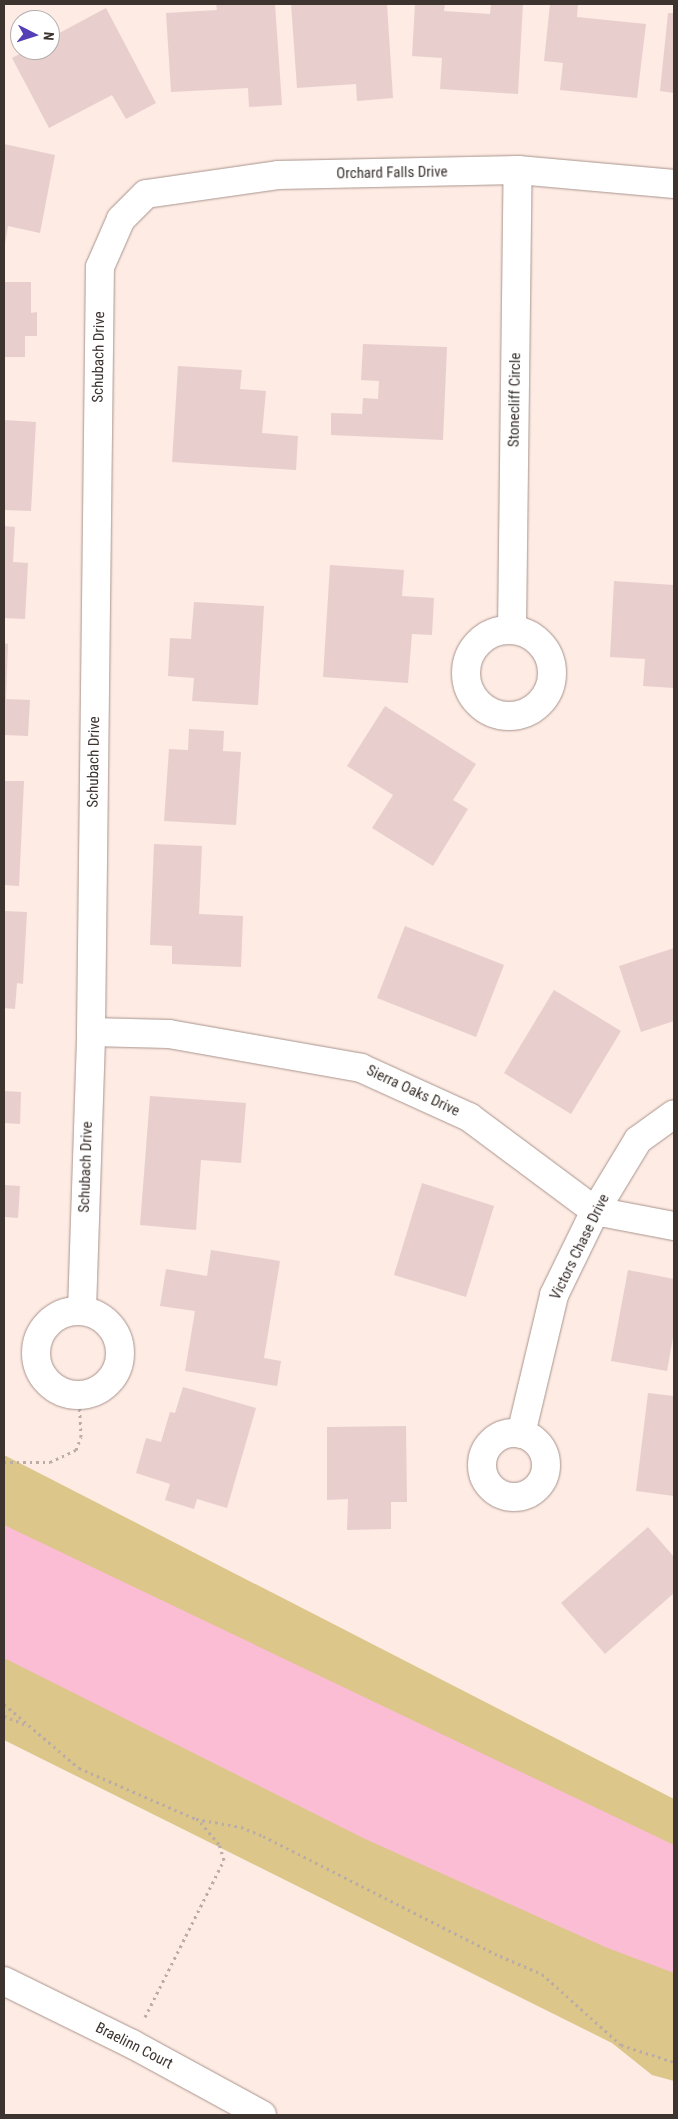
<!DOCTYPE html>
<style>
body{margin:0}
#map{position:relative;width:678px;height:2119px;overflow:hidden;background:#fdebe4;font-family:"Roboto Condensed",sans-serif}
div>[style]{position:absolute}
.green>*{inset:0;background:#dcc68a}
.water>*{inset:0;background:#fbbdd3}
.building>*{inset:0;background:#e8cfce}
.path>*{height:3px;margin-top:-1.5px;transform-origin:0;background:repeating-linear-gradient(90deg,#bbaca6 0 2.5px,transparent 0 6.5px)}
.roads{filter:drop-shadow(0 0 1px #a9948c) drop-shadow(0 0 1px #a9948c)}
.minor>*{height:28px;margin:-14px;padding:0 14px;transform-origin:14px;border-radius:14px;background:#fff}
.minor>.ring{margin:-14px;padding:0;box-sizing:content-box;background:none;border:28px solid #fff;border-radius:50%}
span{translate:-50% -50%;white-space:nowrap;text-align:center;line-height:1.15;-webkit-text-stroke:4px #fff;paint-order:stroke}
.street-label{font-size:15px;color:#3d3430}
.frame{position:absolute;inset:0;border:5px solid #3d3430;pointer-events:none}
.north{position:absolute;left:10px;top:10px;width:50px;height:50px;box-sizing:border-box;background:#fff;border:1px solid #b1aeac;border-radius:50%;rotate:95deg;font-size:14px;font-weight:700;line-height:20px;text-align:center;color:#3d3430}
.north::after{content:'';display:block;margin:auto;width:18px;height:22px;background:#553fb7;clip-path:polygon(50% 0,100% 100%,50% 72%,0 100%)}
</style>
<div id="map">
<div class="green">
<i style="clip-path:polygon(4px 1455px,674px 1799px,674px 2081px,652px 2075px,612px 2043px,4px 1740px)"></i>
</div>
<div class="water">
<i style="clip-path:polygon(4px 1525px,674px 1845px,674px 1973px,605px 1947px,363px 1838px,4px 1658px)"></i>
</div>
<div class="building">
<i style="clip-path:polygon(216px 4px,275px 4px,282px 105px,249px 107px,248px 88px,171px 92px,166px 13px,217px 10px)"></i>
<i style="clip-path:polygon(291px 4px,387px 4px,393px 98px,357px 101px,356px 84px,297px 88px)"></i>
<i style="clip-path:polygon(415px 4px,445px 4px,444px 11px,490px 14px,491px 4px,523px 4px,518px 94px,440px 89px,442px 58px,412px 56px)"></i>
<i style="clip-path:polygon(550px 4px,578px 4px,577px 17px,646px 24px,637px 98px,560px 90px,563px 63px,544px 61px)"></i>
<i style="clip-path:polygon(106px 8px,156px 103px,126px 119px,112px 95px,49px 128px,12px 58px,27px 50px,50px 50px,50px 38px)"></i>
<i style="clip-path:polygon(668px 13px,674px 13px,674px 93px,660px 91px)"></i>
<i style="clip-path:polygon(4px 144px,55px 155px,40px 233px,8px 226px,5px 244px)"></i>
<i style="clip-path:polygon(4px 282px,31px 282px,31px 313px,37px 312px,37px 336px,25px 336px,25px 357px,4px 357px)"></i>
<i style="clip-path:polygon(363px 344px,447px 347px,443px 440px,331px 435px,331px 413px,362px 414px,363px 398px,378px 399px,379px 381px,361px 380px)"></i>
<i style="clip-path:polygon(178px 366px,242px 370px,240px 389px,266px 391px,262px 433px,298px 436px,296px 470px,172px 462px)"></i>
<i style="clip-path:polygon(4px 420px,36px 422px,31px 511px,4px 510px)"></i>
<i style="clip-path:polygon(4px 526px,15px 527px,13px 562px,28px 563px,25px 619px,4px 618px)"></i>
<i style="clip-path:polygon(330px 565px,404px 570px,402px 596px,434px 598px,432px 635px,412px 634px,408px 683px,323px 677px)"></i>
<i style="clip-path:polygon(614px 581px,674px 585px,674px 688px,643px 686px,645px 659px,610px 657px)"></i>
<i style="clip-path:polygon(194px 602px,264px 606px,258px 705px,192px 701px,194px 678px,168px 676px,170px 638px,191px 639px)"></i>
<i style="clip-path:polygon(4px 643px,8px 644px,6px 699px,30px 700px,28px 736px,4px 735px)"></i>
<i style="clip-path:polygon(385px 706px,476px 764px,453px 800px,468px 809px,433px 866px,372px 828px,393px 795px,347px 766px)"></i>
<i style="clip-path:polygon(189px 729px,224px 731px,223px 751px,241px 752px,236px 825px,164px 821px,169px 749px,188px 750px)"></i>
<i style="clip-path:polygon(4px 781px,24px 781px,19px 886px,4px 885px)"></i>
<i style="clip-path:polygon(154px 844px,202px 846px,199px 914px,243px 916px,241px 967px,172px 964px,172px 946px,150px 945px)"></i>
<i style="clip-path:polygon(4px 911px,27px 912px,23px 984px,17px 983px,15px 1009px,4px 1008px)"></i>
<i style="clip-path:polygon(405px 926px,504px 965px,476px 1037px,377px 998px)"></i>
<i style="clip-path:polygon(674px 948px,674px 1021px,641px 1032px,619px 966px)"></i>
<i style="clip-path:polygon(554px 990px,621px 1031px,571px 1114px,504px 1073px)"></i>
<i style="clip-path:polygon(4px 1091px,21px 1092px,20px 1124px,4px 1123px)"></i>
<i style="clip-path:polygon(150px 1096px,246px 1103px,241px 1163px,201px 1160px,196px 1230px,140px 1225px)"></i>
<i style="clip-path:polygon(422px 1183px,494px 1206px,466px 1297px,394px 1275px)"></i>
<i style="clip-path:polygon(4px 1185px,20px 1186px,18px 1218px,4px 1217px)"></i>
<i style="clip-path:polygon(211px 1250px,280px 1261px,264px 1358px,281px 1361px,277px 1386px,185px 1371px,195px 1311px,160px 1306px,166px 1269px,207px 1276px)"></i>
<i style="clip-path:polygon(628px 1270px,674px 1279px,674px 1332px,667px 1371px,611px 1361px)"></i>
<i style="clip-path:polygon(183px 1387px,256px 1408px,227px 1508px,197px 1499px,194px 1509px,165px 1500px,170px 1484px,136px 1473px,146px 1438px,161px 1442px,170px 1412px,175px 1413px)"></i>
<i style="clip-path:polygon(648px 1393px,674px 1396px,674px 1496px,636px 1491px)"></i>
<i style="clip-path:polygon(406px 1426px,407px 1502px,391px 1502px,391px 1529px,347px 1530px,348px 1499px,327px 1500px,327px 1427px)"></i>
<i style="clip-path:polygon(648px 1527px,674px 1557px,674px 1593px,605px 1654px,561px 1603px)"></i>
</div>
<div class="path">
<i style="left:4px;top:1462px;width:46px"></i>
<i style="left:50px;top:1462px;width:29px;rotate:-25deg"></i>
<i style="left:76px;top:1450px;width:14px;rotate:-69deg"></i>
<i style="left:81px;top:1437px;width:43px;rotate:-92.7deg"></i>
<i style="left:4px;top:1704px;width:99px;rotate:40.5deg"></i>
<i style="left:79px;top:1768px;width:128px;rotate:23.6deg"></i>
<i style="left:196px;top:1819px;width:46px;rotate:10.1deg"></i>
<i style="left:241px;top:1827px;width:24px;rotate:22deg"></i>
<i style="left:263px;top:1836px;width:266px;rotate:26.9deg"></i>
<i style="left:500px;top:1956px;width:46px;rotate:23.2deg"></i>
<i style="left:542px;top:1974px;width:106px;rotate:41.9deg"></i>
<i style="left:621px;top:2045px;width:56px;rotate:17.8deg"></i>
<i style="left:4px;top:1716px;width:22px;rotate:22deg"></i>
<i style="left:145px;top:2017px;width:176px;rotate:-63.3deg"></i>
<i style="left:224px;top:1860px;width:17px;rotate:-107deg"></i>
<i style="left:219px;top:1844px;width:33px;rotate:-131deg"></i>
</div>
<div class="roads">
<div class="minor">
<i style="left:512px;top:629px;width:459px;rotate:-89.3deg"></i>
<i class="ring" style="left:466px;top:630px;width:58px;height:58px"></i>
<i style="left:91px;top:1032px;width:78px;rotate:1.5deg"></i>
<i style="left:169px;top:1034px;width:195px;rotate:10deg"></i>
<i style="left:361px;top:1068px;width:119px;rotate:24.4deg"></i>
<i style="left:469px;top:1117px;width:157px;rotate:36.7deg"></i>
<i style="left:595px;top:1211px;width:80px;rotate:10.8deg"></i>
<i style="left:82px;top:1310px;width:278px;rotate:-88.1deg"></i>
<i style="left:91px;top:1032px;width:765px;rotate:-89.33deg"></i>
<i style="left:100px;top:267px;width:52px;rotate:-66.4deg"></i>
<i style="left:121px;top:219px;width:35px;rotate:-45deg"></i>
<i style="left:146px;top:194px;width:133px;rotate:-8.2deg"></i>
<i style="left:278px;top:175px;width:240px;rotate:-1.2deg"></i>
<i style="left:518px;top:170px;width:157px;rotate:5.1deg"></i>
<i class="ring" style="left:36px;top:1311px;width:56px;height:56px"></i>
<i class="ring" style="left:482px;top:1433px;width:36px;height:36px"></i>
<i style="left:521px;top:1434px;width:143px;rotate:-76.6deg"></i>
<i style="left:554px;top:1295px;width:93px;rotate:-64deg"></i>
<i style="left:595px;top:1211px;width:83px;rotate:-58.8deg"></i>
<i style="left:638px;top:1140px;width:44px;rotate:-35.8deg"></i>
<i style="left:4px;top:1981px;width:143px;rotate:26.2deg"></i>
<i style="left:132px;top:2044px;width:148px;rotate:28.6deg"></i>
</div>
</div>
<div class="street-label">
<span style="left:392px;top:173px;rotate:-1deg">Orchard Falls Drive</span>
<span style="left:99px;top:357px;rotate:-89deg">Schubach Drive</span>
<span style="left:515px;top:400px;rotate:-89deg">Stonecliff Circle</span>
<span style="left:94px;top:762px;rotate:-89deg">Schubach Drive</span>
<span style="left:413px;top:1091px;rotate:25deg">Sierra Oaks Drive</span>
<span style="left:86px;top:1167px;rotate:-88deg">Schubach Drive</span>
<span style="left:580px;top:1247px;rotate:-64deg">Victors Chase Drive</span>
<span style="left:134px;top:2046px;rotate:27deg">Braelinn Court</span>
</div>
<div class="frame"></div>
<div class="north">N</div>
</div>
